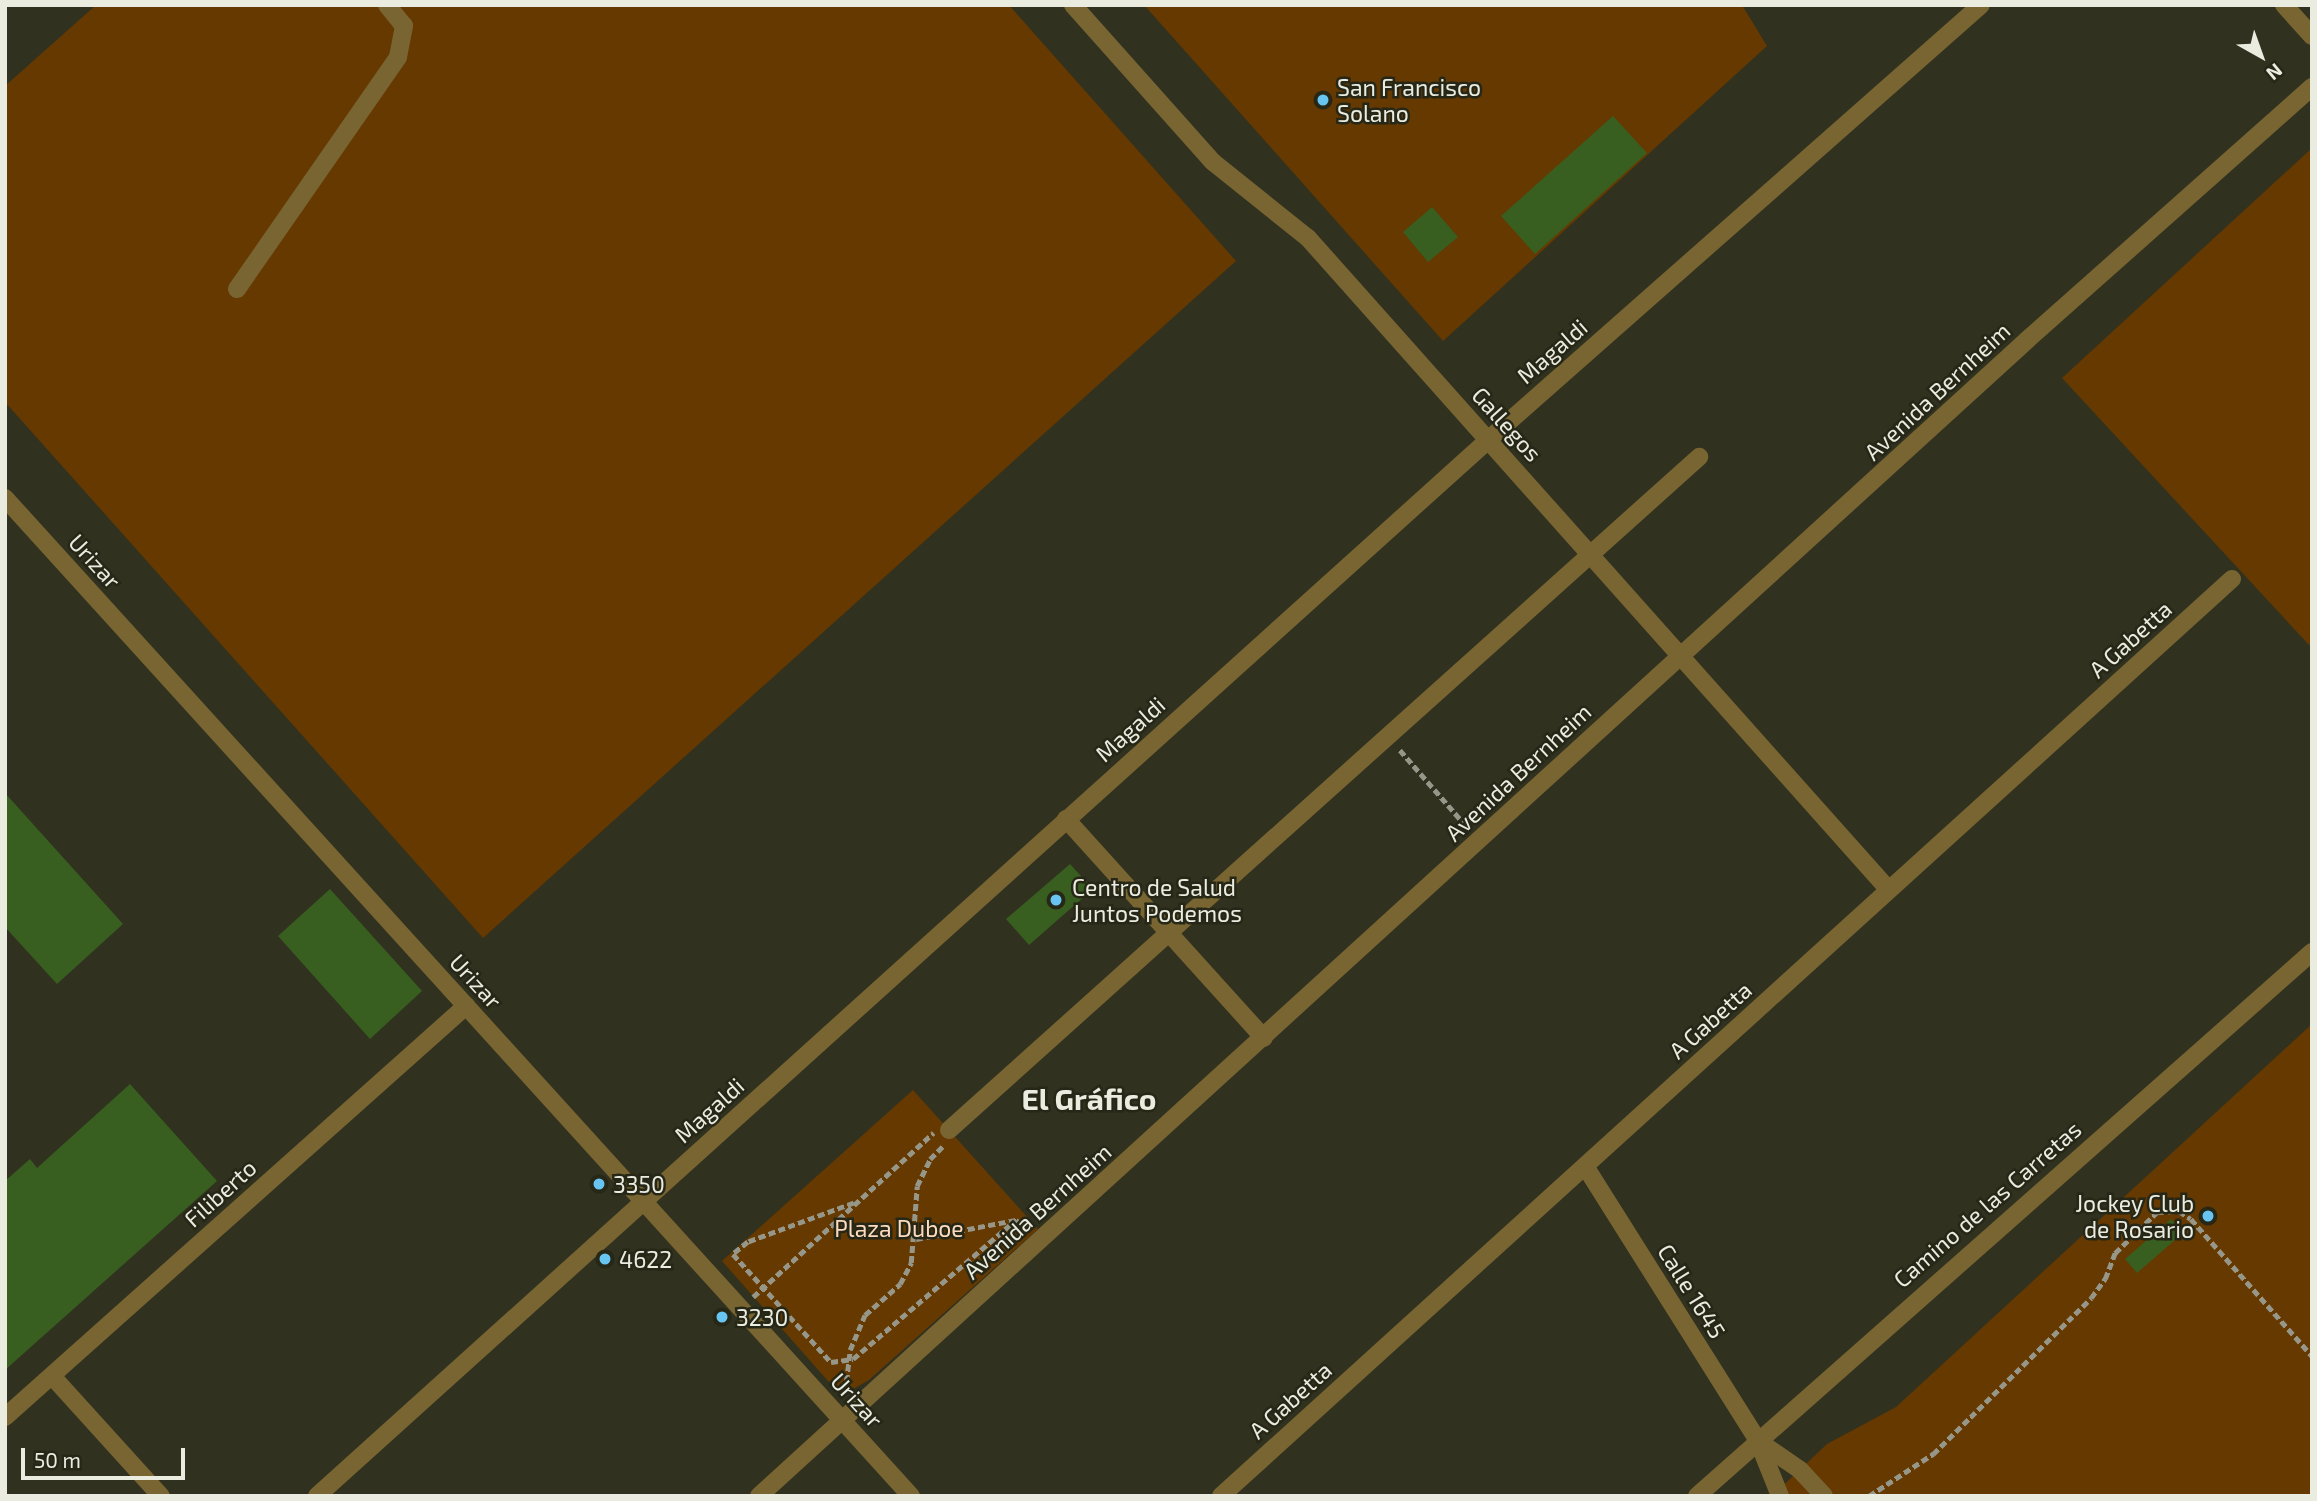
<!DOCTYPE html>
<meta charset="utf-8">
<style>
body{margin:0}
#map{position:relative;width:2317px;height:1501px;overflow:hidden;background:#30311f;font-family:"Exo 2",sans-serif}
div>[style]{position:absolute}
.green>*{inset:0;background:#663900}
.building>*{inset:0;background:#385f20}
.path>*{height:4.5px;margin-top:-2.25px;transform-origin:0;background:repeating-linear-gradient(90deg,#969789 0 7px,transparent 0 10.5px)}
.minor>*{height:18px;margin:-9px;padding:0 9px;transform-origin:9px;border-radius:9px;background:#796532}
.dots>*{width:19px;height:19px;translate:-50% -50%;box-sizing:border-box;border:4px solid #262716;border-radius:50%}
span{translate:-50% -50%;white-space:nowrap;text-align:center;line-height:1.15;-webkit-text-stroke:5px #262716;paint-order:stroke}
.poi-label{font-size:23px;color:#ebece0}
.left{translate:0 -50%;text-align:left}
.right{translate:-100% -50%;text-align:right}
.street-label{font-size:23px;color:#ebece0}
.park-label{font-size:23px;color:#fbdabd}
.district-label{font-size:30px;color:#ebece0;font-weight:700}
.frame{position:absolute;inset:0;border:7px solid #ebece0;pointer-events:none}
.north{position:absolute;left:2226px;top:21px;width:70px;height:70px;-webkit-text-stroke:5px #262716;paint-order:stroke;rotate:140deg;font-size:19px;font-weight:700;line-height:28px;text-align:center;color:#ebece0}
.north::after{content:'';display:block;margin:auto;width:24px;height:32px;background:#ebece0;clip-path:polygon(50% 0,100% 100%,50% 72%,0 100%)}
.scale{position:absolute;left:21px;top:1448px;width:164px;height:32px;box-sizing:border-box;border:4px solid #ebece0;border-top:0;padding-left:9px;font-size:21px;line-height:24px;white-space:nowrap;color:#ebece0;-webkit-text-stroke:5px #262716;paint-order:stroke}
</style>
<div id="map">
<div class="green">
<i style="clip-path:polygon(96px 5px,1009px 5px,1236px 261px,483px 938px,5px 402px,5px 86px)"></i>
<i style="clip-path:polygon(1144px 5px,1742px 5px,1767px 46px,1443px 341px)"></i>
<i style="clip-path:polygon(2312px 148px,2312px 643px,2309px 645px,2062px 378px)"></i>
<i style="clip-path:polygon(2312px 1024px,2312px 1496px,1772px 1496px,1827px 1444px,1896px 1407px)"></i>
<i style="clip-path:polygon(913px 1090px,1038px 1229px,869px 1380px,855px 1388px,840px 1387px,828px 1381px,722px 1261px)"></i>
</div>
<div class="building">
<i style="clip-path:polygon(1613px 116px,1647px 153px,1535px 254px,1501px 216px)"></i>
<i style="clip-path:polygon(1432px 207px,1458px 237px,1428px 262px,1403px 232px)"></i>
<i style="clip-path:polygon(5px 793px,123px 924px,57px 984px,5px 927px)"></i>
<i style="clip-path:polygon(1070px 864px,1093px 889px,1029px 945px,1006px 919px)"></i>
<i style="clip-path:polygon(330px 889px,422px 991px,370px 1039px,278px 936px)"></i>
<i style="clip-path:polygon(130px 1084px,217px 1181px,5px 1370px,5px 1181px,30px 1159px,37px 1168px)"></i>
<i style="clip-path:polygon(2171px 1219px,2183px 1233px,2137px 1273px,2125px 1259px)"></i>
</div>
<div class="path">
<i style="left:1400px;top:750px;width:103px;rotate:48.9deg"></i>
<i style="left:854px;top:1203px;width:113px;rotate:159.8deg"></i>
<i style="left:748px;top:1242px;width:19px;rotate:141deg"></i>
<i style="left:733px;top:1254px;width:146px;rotate:47.8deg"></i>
<i style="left:831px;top:1362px;width:22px;rotate:-8deg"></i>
<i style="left:853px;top:1359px;width:214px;rotate:-40.5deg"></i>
<i style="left:916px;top:1239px;width:102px;rotate:-10.8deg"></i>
<i style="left:1016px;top:1220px;width:14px;rotate:39deg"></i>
<i style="left:753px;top:1297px;width:244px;rotate:-42.3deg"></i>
<i style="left:845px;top:1392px;width:42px;rotate:-83.2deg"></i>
<i style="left:850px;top:1350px;width:38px;rotate:-67deg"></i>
<i style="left:865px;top:1315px;width:47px;rotate:-41.5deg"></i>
<i style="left:900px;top:1284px;width:24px;rotate:-62deg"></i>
<i style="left:911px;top:1263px;width:77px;rotate:-85.5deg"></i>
<i style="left:917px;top:1186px;width:30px;rotate:-64deg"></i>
<i style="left:930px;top:1159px;width:20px;rotate:-45deg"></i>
<i style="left:1869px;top:1496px;width:77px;rotate:-33.3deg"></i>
<i style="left:1933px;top:1454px;width:222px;rotate:-44.6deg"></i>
<i style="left:2091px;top:1298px;width:24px;rotate:-54deg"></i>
<i style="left:2105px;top:1279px;width:28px;rotate:-69deg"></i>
<i style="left:2115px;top:1253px;width:59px;rotate:-44.3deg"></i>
<i style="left:2157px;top:1212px;width:22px;rotate:-3deg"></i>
<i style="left:2179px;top:1211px;width:14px;rotate:34deg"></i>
<i style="left:2191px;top:1219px;width:183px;rotate:48.5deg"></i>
</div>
<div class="minor">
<i style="left:1073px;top:5px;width:210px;rotate:48.3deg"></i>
<i style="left:1213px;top:162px;width:122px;rotate:38.7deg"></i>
<i style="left:1308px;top:238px;width:873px;rotate:48.3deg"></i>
<i style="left:2284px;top:5px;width:42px;rotate:47.9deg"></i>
<i style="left:237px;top:289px;width:282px;rotate:-55.2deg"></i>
<i style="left:398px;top:57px;width:32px;rotate:-79deg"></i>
<i style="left:404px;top:26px;width:27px;rotate:-129deg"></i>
<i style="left:5px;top:498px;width:1348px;rotate:47.77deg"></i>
<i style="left:1066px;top:819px;width:295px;rotate:47.9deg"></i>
<i style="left:949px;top:1130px;width:1008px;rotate:-41.9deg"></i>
<i style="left:1585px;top:1166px;width:325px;rotate:57.8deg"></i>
<i style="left:1758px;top:1441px;width:59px;rotate:68.2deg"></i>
<i style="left:52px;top:1376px;width:162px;rotate:47.8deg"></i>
<i style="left:5px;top:1417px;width:618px;rotate:-41.72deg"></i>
<i style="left:1758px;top:1441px;width:51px;rotate:34.6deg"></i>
<i style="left:1800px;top:1470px;width:35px;rotate:47deg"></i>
<i style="left:317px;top:1496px;width:1577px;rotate:-42.04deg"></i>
<i style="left:1488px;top:440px;width:657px;rotate:-41.42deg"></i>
<i style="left:759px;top:1496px;width:1716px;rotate:-42.35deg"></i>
<i style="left:2027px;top:340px;width:381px;rotate:-41.6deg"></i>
<i style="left:1221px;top:1496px;width:1365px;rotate:-42.21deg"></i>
<i style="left:1697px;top:1496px;width:821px;rotate:-41.49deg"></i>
</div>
<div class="dots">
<i style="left:1323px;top:100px;background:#68c4f0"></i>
<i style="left:1056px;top:900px;background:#68c4f0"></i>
<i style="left:599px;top:1184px;background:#68c4f0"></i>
<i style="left:2208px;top:1216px;background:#68c4f0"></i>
<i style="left:605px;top:1259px;background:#68c4f0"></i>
<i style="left:722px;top:1317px;background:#68c4f0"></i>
</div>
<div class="poi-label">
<span class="left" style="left:1337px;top:100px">San Francisco<br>Solano</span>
<span class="left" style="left:1072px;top:900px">Centro de Salud<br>Juntos Podemos</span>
<span class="left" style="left:613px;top:1184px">3350</span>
<span class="right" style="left:2194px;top:1216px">Jockey Club<br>de Rosario</span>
<span class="left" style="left:619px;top:1259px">4622</span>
<span class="left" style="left:736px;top:1317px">3230</span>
</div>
<div class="street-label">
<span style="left:1552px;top:351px;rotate:-41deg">Magaldi</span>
<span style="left:1937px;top:391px;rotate:-43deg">Avenida Bernheim</span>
<span style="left:1507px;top:424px;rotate:48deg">Gallegos</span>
<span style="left:95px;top:561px;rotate:48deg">Urizar</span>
<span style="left:2130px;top:639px;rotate:-42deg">A Gabetta</span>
<span style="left:1130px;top:729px;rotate:-42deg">Magaldi</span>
<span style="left:1518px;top:772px;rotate:-43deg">Avenida Bernheim</span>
<span style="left:476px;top:981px;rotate:48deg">Urizar</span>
<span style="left:1710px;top:1020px;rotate:-42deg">A Gabetta</span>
<span style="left:709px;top:1110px;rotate:-42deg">Magaldi</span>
<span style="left:220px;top:1193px;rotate:-42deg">Filiberto</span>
<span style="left:1987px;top:1204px;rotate:-41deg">Camino de las Carretas</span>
<span style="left:1037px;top:1211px;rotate:-42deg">Avenida Bernheim</span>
<span style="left:1692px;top:1291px;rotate:58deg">Calle 1645</span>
<span style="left:857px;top:1400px;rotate:48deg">Urizar</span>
<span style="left:1290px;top:1400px;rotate:-42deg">A Gabetta</span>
</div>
<div class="park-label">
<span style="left:899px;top:1228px">Plaza Duboe</span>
</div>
<div class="district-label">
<span style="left:1089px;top:1098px">El Gráfico</span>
</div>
<div class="frame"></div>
<div class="north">N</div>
<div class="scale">50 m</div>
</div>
